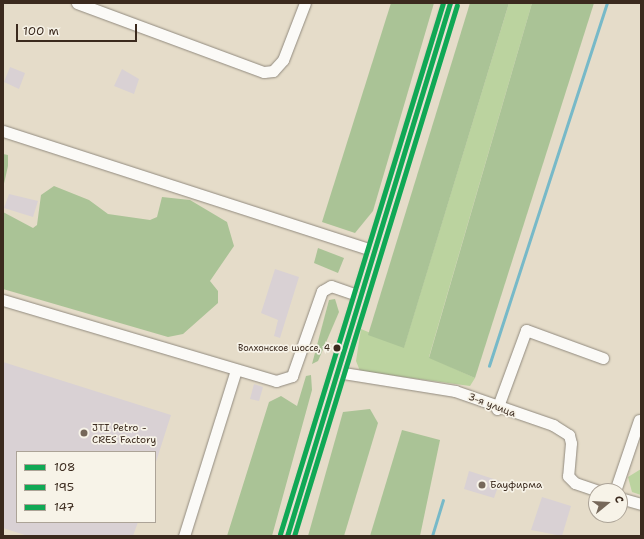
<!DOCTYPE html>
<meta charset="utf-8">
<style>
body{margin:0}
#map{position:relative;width:644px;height:539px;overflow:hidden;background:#e5dcc9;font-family:"Shantell Sans",sans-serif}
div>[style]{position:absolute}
.green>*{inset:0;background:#bbd39f}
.forest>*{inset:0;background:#aac396}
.stream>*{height:2.5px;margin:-1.25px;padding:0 1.25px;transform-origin:1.25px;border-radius:1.25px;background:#77b9c8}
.building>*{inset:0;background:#d9d1d4}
.roads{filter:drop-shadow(0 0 1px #918a7e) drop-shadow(0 0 1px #918a7e)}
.minor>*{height:11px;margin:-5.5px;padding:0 5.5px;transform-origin:5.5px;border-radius:5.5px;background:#fbfaf7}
.major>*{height:14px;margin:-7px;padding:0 7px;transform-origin:7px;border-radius:7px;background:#eae1d5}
.bus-1>*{height:5px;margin:-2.5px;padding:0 2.5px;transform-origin:2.5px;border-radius:2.5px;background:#10a855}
.bus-2>*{height:5px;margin:-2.5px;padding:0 2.5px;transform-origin:2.5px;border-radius:2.5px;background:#10a855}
.bus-3>*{height:5px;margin:-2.5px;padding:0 2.5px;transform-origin:2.5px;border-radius:2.5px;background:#10a855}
.dots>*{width:11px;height:11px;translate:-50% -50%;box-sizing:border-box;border:2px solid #f7f3e8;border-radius:50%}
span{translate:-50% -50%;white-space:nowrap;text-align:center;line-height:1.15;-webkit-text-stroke:3.5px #f7f3e8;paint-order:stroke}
.bus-label{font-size:9px;color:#3b2a1e}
.right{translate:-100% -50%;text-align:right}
.street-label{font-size:10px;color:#3b2a1e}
.poi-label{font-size:10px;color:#3b2a1e}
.left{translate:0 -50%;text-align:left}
.frame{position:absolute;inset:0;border:4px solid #3b2a1e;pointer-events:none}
.legend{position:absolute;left:16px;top:451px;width:140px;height:72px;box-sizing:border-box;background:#f7f3e8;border:1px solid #aca397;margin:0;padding:5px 7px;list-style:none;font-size:12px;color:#3b2a1e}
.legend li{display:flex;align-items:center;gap:8px;height:20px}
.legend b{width:20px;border:1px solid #aca397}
.north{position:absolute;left:588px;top:483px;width:40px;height:40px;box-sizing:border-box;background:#f7f3e8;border:1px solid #aca397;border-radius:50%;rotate:72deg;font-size:11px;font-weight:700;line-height:16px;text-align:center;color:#3b2a1e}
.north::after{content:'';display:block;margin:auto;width:14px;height:18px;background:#76685a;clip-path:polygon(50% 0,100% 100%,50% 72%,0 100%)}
.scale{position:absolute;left:16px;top:24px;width:121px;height:18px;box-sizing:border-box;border:2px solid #3b2a1e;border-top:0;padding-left:5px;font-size:12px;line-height:14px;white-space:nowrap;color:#3b2a1e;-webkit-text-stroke:3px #f7f3e8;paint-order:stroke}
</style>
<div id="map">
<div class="green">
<i style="clip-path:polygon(509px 3px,532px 3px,429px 357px,475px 378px,470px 386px,360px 371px,356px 361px,361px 329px,404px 347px)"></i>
<i style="clip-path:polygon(641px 469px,641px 495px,632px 492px,628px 477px)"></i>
</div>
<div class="forest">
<i style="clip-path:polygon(391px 3px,434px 3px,373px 211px,355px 233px,322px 222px)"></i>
<i style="clip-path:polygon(470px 3px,509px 3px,404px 348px,368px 335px)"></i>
<i style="clip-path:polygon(532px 3px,594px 3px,475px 378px,429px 358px)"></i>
<i style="clip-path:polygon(3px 154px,8px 155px,8px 166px,3px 188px)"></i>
<i style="clip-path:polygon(54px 186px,89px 200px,108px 214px,150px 220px,157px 217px,162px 197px,190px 200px,227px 222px,234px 246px,210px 281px,218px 291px,218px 303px,183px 334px,168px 337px,3px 289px,3px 212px,33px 228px,37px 225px,41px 195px)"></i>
<i style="clip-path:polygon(318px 248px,344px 258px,338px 273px,314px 263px)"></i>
<i style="clip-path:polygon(335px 299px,339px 312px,318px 361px,312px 364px,329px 300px)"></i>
<i style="clip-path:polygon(311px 375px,312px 390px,272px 536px,227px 536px,269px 402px,281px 396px,297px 406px,306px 376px)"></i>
<i style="clip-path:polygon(370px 409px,378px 423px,344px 536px,308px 536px,343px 412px)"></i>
<i style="clip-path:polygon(402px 430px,440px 440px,420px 536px,370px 536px)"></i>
</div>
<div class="stream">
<i style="left:489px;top:366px;width:382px;rotate:-72deg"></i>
<i style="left:432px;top:536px;width:37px;rotate:-73deg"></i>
</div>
<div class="building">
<i style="clip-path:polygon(10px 67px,25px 73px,19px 89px,4px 82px)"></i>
<i style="clip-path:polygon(122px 69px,139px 79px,134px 94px,114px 86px)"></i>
<i style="clip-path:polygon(9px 194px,38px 201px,33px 217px,4px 208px)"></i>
<i style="clip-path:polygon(275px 269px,299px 277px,280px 338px,274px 336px,278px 320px,261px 313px)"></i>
<i style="clip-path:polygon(3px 362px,171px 415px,155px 465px,155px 452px,17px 452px,17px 522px,138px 522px,133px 536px,28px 536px,3px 528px)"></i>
<i style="clip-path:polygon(254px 384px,263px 387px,259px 401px,250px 399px)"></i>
<i style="clip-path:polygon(469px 471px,500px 481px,494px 498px,464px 489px)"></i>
<i style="clip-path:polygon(542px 497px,571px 506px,562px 536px,531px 530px)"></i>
</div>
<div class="roads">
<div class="minor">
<i style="left:77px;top:3px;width:199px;rotate:20.3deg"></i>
<i style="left:264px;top:72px;width:9px;rotate:-6deg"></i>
<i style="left:273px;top:71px;width:15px;rotate:-48deg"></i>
<i style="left:283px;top:60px;width:61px;rotate:-68.9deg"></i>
<i style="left:3px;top:131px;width:390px;rotate:17.9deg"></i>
<i style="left:3px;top:300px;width:285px;rotate:16.5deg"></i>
<i style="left:276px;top:381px;width:17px;rotate:-17deg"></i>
<i style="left:292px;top:376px;width:90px;rotate:-70.6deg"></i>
<i style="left:322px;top:291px;width:10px;rotate:-29deg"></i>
<i style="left:331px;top:286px;width:31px;rotate:19deg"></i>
<i style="left:337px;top:372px;width:120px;rotate:9.1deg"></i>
<i style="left:455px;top:391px;width:104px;rotate:19.1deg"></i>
<i style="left:553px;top:425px;width:19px;rotate:32deg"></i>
<i style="left:569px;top:435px;width:8px;rotate:76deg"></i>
<i style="left:571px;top:443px;width:33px;rotate:95deg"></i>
<i style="left:568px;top:476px;width:10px;rotate:45deg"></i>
<i style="left:575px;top:483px;width:24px;rotate:19deg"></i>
<i style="left:497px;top:409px;width:84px;rotate:-69.8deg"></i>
<i style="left:526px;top:330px;width:82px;rotate:20deg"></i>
<i style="left:615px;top:491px;width:75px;rotate:-71.3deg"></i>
<i style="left:620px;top:498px;width:22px;rotate:16deg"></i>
<i style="left:184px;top:536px;width:174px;rotate:-72.6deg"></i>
</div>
<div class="major">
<i style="left:287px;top:536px;width:557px;rotate:-73deg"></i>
</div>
</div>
<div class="bus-1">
<i style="left:287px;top:536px;width:557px;rotate:-73deg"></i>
</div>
<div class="bus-2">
<i style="left:294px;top:536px;width:555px;rotate:-72.94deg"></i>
</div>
<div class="bus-3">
<i style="left:280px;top:534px;width:555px;rotate:-72.94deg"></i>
</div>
<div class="dots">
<i style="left:337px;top:348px;background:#3b2a1e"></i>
<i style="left:84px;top:433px;background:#76685a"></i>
<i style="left:482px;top:485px;background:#76685a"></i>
</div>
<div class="bus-label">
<span class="right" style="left:330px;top:348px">Волхонское шоссе, 4</span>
</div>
<div class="street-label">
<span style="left:492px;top:405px;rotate:21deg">3-я улица</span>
</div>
<div class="poi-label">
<span class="left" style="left:92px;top:433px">JTI Petro -<br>CRES Factory</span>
<span class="left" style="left:490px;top:485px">Бауфирма</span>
</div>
<div class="frame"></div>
<ul class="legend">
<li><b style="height:5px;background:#10a855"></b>108</li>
<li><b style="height:5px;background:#10a855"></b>195</li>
<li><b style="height:5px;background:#10a855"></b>147</li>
</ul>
<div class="north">С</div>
<div class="scale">100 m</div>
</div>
